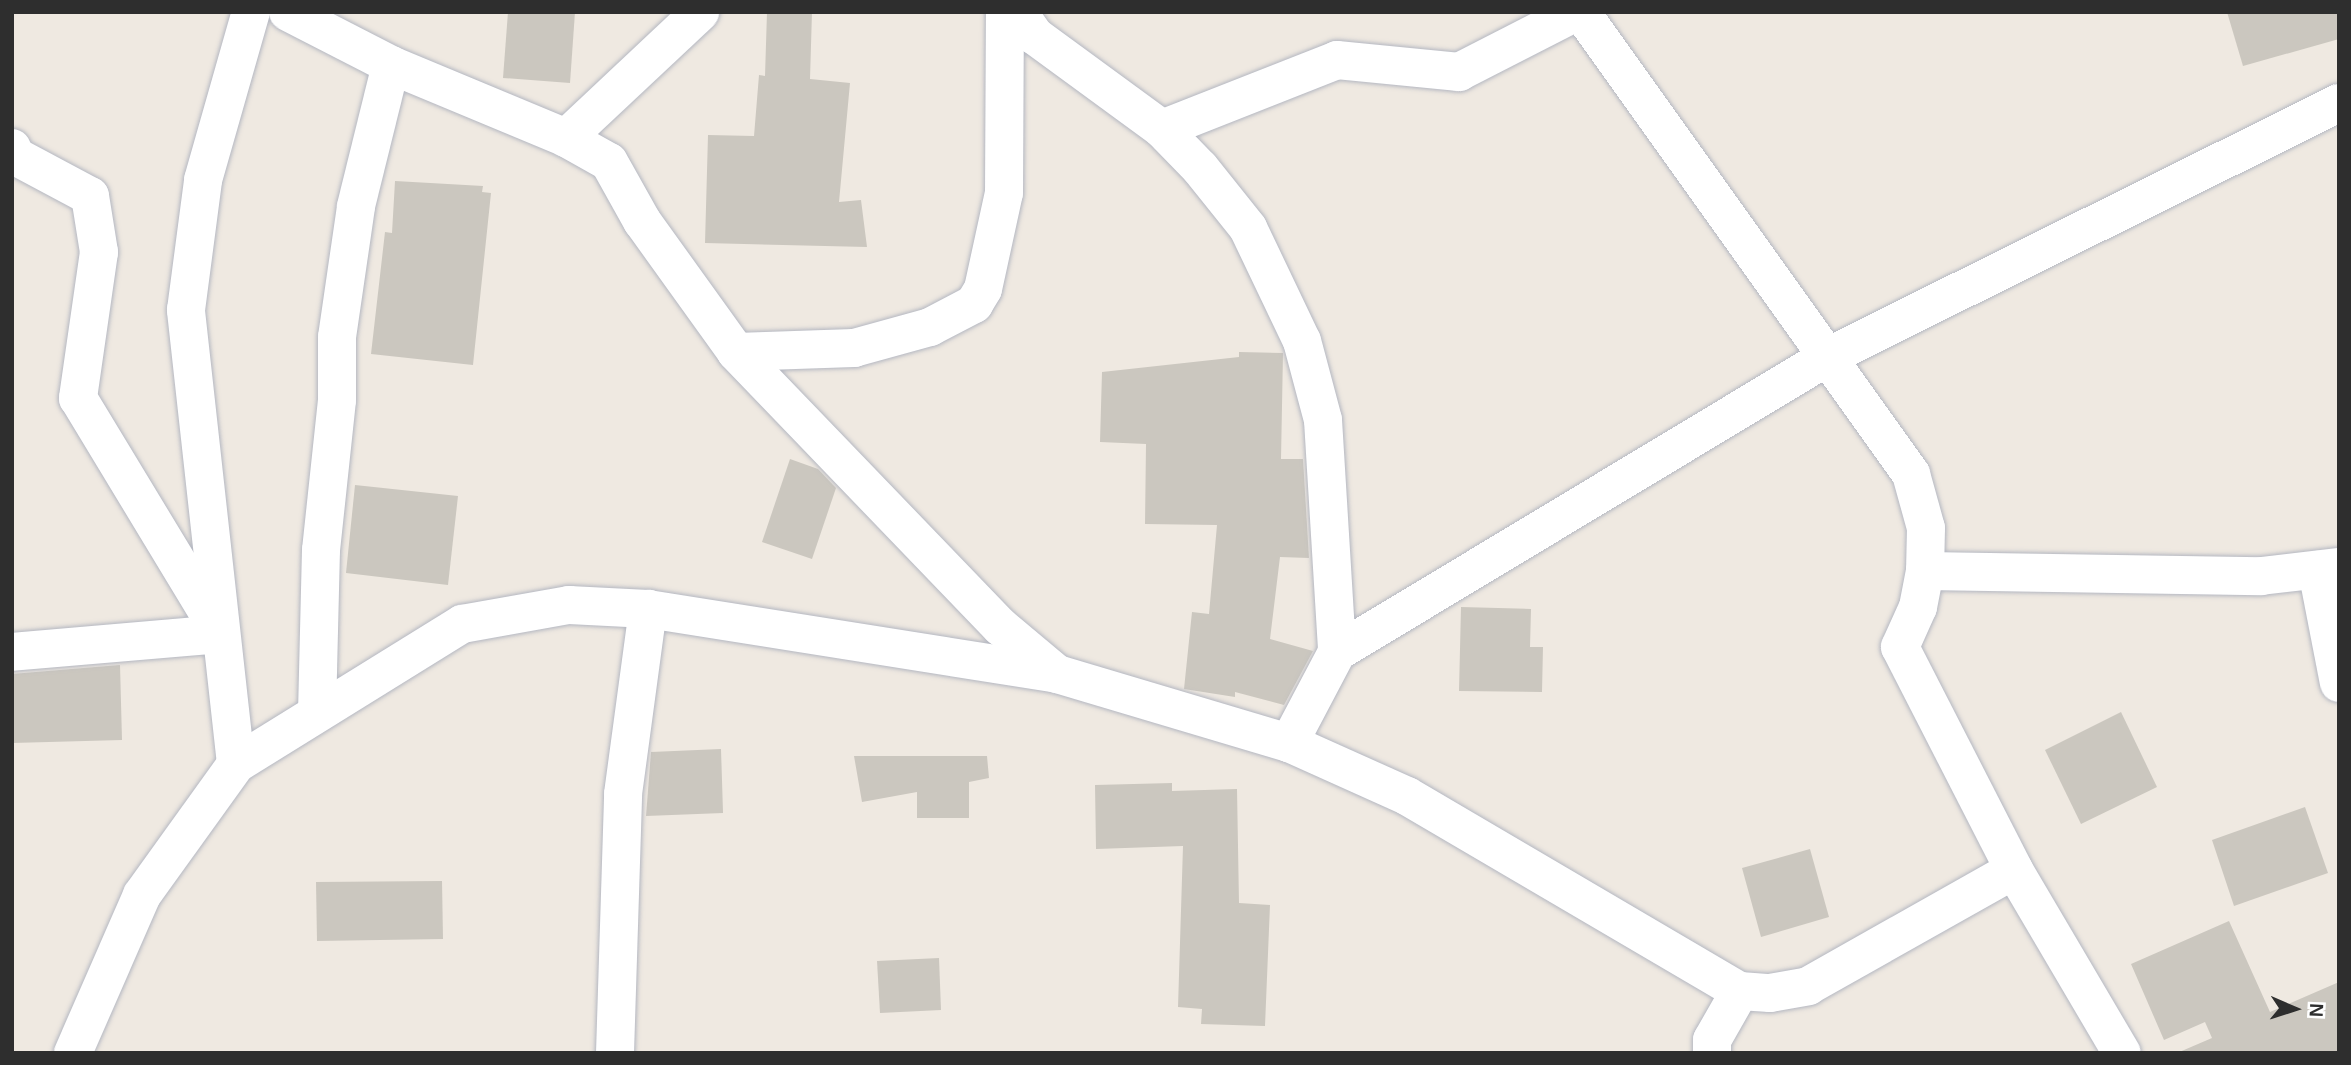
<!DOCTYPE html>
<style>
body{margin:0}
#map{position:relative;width:2351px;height:1065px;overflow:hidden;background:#efe9e1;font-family:Arial,sans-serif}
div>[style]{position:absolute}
.building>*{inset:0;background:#cbc7bf}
.roads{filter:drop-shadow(0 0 2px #b4b7c1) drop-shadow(0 0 2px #b4b7c1)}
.street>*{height:38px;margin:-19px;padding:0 19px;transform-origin:19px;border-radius:19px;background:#fff}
span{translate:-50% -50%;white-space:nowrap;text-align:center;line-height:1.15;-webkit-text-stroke:5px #fff;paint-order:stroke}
.frame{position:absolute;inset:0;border:14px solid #2e2e2e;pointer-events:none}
.north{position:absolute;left:2260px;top:974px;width:70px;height:70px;-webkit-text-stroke:5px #fff;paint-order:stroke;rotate:93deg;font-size:19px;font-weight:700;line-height:28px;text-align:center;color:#2e2e2e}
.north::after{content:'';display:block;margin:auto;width:24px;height:32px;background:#2e2e2e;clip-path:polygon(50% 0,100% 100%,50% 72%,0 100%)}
</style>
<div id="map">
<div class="building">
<i style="clip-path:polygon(508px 12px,575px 12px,570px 83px,503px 78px)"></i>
<i style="clip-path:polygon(767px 12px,812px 12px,810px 79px,850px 83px,839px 202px,861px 200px,867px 247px,705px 243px,708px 135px,754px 136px,759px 75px,765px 76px)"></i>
<i style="clip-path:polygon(2227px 12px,2339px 12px,2339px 39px,2243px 66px)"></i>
<i style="clip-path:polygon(395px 181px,483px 186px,482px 192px,491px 193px,473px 365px,371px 354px,385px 232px,392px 233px)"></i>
<i style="clip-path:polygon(1239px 352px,1283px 353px,1281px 459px,1303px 459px,1309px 558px,1280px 557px,1270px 639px,1313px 651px,1284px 705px,1235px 692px,1235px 697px,1184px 689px,1192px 612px,1209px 614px,1217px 525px,1145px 524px,1146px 444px,1100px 442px,1102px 372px,1239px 357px)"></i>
<i style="clip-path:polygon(790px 459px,818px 469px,836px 488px,812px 559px,762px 542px)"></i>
<i style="clip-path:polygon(355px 485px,458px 496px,448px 585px,346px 573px)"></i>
<i style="clip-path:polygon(1461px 607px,1531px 609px,1530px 647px,1543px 647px,1542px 692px,1459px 691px)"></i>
<i style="clip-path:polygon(120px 665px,122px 740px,12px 743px,12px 674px)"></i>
<i style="clip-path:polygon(2121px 712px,2157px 787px,2081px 824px,2045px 750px)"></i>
<i style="clip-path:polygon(721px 749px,723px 813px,646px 816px,651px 752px)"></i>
<i style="clip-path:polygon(854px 756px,987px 756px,989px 778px,969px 782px,969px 818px,917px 818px,917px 792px,862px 802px)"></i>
<i style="clip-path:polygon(1172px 783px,1172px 791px,1237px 789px,1239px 903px,1270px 905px,1265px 1026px,1201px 1024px,1202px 1009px,1178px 1007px,1183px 846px,1096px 849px,1095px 785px)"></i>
<i style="clip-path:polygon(2305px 807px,2328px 873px,2234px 906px,2212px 840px)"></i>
<i style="clip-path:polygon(1810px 849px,1829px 917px,1761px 937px,1742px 868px)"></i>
<i style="clip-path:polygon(442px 881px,443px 939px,317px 941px,316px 882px)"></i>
<i style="clip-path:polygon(2229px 921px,2270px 1012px,2339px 982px,2339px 1053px,2177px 1053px,2212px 1038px,2205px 1022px,2164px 1040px,2131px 964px)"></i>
<i style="clip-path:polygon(939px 958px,941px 1010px,880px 1013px,877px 961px)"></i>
</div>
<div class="roads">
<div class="street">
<i style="left:288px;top:12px;width:116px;rotate:27.2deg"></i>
<i style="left:391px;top:65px;width:190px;rotate:22.6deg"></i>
<i style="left:566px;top:138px;width:49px;rotate:29.2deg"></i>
<i style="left:609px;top:162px;width:68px;rotate:60.8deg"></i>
<i style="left:642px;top:221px;width:161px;rotate:54.3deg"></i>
<i style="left:736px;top:352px;width:382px;rotate:46.1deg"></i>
<i style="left:1001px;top:627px;width:73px;rotate:40deg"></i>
<i style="left:1057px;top:674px;width:242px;rotate:16.6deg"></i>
<i style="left:1289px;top:743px;width:129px;rotate:24.2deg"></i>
<i style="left:1407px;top:796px;width:386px;rotate:30.4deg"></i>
<i style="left:1740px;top:991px;width:30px;rotate:4deg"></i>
<i style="left:1770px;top:993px;width:39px;rotate:-10deg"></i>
<i style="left:1808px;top:986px;width:236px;rotate:-29.4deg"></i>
<i style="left:1018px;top:12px;width:29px;rotate:55deg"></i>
<i style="left:1035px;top:36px;width:157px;rotate:36.2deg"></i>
<i style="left:1162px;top:129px;width:54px;rotate:45.7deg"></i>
<i style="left:1200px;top:168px;width:77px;rotate:51.3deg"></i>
<i style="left:1248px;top:228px;width:125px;rotate:64.5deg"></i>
<i style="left:1302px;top:341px;width:82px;rotate:75.1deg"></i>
<i style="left:1323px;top:420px;width:232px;rotate:86.5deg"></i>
<i style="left:1337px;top:652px;width:103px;rotate:117.8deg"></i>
<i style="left:1581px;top:12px;width:568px;rotate:54.46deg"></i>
<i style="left:1911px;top:474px;width:56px;rotate:74.5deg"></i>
<i style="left:1926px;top:528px;width:43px;rotate:91.3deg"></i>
<i style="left:1925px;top:571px;width:37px;rotate:101deg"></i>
<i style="left:1918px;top:607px;width:44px;rotate:114.2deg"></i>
<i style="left:1900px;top:647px;width:250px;rotate:62.9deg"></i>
<i style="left:2014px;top:870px;width:212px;rotate:59.5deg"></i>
<i style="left:1162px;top:129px;width:188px;rotate:-21.5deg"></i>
<i style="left:1337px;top:60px;width:123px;rotate:5.6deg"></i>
<i style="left:1459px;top:72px;width:131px;rotate:-27.1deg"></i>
<i style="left:566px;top:138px;width:184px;rotate:-43.2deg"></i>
<i style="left:12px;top:148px;width:9px;rotate:69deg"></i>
<i style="left:15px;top:156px;width:85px;rotate:28.1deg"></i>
<i style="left:90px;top:196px;width:57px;rotate:80.9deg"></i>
<i style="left:99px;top:252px;width:148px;rotate:98.2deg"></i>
<i style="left:78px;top:398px;width:276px;rotate:58.8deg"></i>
<i style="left:221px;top:634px;width:210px;rotate:175.1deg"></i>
<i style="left:736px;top:352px;width:118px;rotate:-1.9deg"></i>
<i style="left:854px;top:348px;width:79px;rotate:-15.4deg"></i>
<i style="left:930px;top:327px;width:50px;rotate:-27.6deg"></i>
<i style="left:974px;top:304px;width:17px;rotate:-59deg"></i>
<i style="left:983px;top:289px;width:98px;rotate:-77.7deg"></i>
<i style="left:1004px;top:193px;width:181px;rotate:-89.7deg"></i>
<i style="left:2317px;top:570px;width:115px;rotate:79deg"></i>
<i style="left:1925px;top:571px;width:336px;rotate:0.9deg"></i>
<i style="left:2261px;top:576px;width:79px;rotate:-6.6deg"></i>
<i style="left:1337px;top:652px;width:574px;rotate:-31.03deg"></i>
<i style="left:1829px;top:356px;width:569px;rotate:-26.39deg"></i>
<i style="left:317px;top:713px;width:163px;rotate:-88.6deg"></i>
<i style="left:321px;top:550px;width:151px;rotate:-83.9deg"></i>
<i style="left:337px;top:400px;width:63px;rotate:-90deg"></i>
<i style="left:337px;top:337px;width:132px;rotate:-81.7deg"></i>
<i style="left:356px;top:206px;width:145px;rotate:-76.1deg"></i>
<i style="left:236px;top:764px;width:457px;rotate:-96.3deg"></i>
<i style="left:186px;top:310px;width:131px;rotate:-82.5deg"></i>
<i style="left:203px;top:180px;width:175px;rotate:-74.1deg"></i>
<i style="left:73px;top:1053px;width:172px;rotate:-66.4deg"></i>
<i style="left:142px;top:895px;width:161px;rotate:-54.3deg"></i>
<i style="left:236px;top:764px;width:266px;rotate:-31.8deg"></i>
<i style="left:462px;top:624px;width:109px;rotate:-10.1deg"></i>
<i style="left:569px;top:605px;width:79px;rotate:2.9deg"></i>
<i style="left:648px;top:609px;width:414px;rotate:9deg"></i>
<i style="left:615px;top:1053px;width:259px;rotate:-88.2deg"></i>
<i style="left:623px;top:794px;width:187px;rotate:-82.3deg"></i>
<i style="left:1712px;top:1053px;width:13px;rotate:-90deg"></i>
<i style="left:1712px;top:1040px;width:56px;rotate:-60.3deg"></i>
</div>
</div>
<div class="frame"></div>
<div class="north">N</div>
</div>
